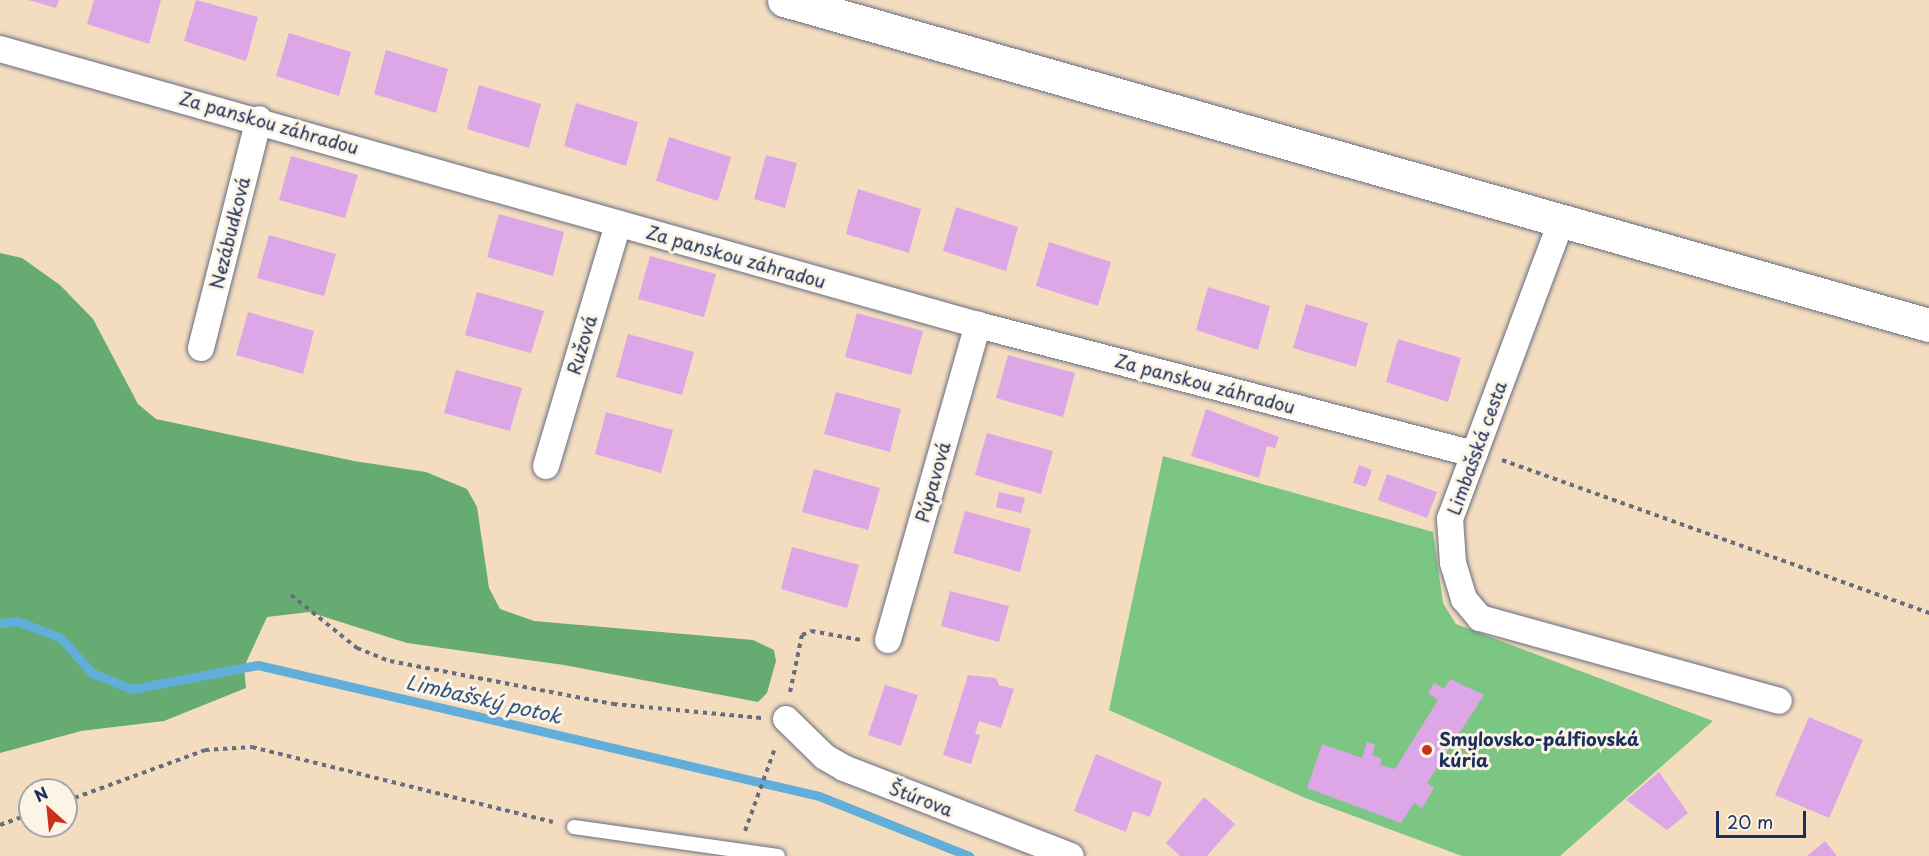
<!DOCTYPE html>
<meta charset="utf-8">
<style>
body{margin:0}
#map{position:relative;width:1929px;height:856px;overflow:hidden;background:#f4ddbf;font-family:"Playpen Sans",sans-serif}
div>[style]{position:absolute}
.green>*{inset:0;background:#7cc684}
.forest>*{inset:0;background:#65ab72}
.stream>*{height:9px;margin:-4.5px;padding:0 4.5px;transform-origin:4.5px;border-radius:4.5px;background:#61aedb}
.building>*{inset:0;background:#dca6e7}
.path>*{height:4px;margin-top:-2px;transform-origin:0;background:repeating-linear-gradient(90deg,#676c80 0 4.5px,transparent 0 9px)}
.roads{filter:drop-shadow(0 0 2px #676c80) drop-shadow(0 0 2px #676c80)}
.service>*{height:14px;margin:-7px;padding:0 7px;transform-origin:7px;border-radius:7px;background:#fff}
.minor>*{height:26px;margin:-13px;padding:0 13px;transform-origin:13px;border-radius:13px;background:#fff}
.tertiary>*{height:33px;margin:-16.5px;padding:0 16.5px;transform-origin:16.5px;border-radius:16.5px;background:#fff}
.dots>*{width:16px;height:16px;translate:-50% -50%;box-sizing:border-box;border:3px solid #fcf5e5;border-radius:50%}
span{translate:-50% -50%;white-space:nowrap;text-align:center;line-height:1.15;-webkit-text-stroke:6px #fcf5e5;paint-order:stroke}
.street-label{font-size:18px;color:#1b2f5e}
.poi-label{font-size:18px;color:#1b2f5e;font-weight:700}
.left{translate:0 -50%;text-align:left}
.water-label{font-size:20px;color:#305584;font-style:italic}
.north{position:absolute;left:18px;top:778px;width:60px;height:60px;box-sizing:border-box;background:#fcf5e5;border:2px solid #a2a6af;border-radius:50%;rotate:333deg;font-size:16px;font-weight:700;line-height:24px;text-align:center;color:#1b2f5e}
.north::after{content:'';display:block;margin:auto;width:21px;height:27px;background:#c8321e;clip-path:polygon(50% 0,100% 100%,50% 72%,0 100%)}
.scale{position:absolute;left:1716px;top:811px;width:90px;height:27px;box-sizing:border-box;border:3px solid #1b2f5e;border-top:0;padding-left:8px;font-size:18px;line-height:21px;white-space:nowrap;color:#1b2f5e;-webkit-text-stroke:4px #fcf5e5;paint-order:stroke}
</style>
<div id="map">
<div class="green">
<i style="clip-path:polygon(1163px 456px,1433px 532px,1443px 603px,1456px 624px,1713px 721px,1560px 856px,1462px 856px,1305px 798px,1109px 710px)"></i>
</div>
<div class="forest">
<i style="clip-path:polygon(0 253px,22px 258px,60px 285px,93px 319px,138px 404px,156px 419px,354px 461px,426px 472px,467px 489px,477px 507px,489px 588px,500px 609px,534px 621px,753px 640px,774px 650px,776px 661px,767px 693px,758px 702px,564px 665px,407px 643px,309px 612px,267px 617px,244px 667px,246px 688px,164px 721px,81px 731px,0 753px)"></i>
</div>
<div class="stream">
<i style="left:0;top:623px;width:17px;rotate:-7deg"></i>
<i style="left:17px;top:621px;width:47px;rotate:21.1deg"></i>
<i style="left:61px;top:638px;width:47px;rotate:48.5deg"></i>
<i style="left:92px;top:673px;width:43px;rotate:21.8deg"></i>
<i style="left:132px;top:689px;width:128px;rotate:-10.8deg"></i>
<i style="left:258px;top:665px;width:576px;rotate:13.14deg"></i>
<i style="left:819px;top:796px;width:162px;rotate:21.8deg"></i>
</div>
<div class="building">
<i style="clip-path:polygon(28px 0,59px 0,56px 8px)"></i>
<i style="clip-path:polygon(94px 0,161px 0,149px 44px,87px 24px)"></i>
<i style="clip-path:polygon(196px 0,258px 17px,246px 61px,184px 41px)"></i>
<i style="clip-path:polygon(289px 33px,351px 52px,339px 96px,276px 76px)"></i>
<i style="clip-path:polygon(386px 50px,448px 69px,436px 113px,374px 94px)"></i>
<i style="clip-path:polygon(479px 85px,541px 104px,529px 148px,467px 129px)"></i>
<i style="clip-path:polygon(576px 103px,638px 122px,626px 166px,564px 146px)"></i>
<i style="clip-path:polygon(669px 137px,731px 157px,718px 201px,656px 181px)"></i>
<i style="clip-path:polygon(766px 155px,797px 163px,785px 208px,754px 199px)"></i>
<i style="clip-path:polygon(291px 156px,358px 175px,345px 218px,279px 200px)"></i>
<i style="clip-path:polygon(858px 189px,921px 209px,909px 253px,846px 234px)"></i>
<i style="clip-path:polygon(956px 207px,1018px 227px,1006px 271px,943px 251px)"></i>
<i style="clip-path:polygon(499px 214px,564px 232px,553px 276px,487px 257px)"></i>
<i style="clip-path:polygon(269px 235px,336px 254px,324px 296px,257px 278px)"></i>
<i style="clip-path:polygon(1049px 242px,1111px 262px,1098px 306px,1036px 286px)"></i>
<i style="clip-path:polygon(650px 256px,716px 274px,704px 317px,638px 299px)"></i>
<i style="clip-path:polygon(1208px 287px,1270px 306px,1258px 350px,1196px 330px)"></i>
<i style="clip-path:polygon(477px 292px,544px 311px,531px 353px,465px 335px)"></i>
<i style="clip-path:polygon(1306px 304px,1368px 323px,1356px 367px,1293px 348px)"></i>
<i style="clip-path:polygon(248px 312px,314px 331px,303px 374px,236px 355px)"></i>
<i style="clip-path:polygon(857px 313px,923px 331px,911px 375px,845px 357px)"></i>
<i style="clip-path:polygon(628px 334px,694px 352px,682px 395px,616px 377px)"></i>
<i style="clip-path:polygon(1398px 339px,1461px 358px,1448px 402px,1386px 382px)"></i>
<i style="clip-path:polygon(1008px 355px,1075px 373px,1063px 417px,996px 398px)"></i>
<i style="clip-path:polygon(456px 370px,522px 388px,510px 431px,444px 413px)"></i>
<i style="clip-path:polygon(836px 392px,901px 409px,890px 452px,824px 434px)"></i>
<i style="clip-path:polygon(1206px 409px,1279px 437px,1275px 448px,1267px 446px,1259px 478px,1191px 456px)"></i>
<i style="clip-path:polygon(606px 412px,673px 430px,661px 473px,595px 454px)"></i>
<i style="clip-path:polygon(987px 433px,1053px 451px,1041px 494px,975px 475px)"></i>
<i style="clip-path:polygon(1359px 465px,1372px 470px,1366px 487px,1353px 483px)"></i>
<i style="clip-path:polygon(814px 469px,880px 488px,868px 530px,802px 512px)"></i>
<i style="clip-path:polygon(1387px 474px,1437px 492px,1427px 518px,1378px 500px)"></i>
<i style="clip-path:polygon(999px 492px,1025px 498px,1021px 513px,996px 507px)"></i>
<i style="clip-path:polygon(965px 511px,1031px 529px,1020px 572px,953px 553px)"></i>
<i style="clip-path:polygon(792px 547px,859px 565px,847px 608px,781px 589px)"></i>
<i style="clip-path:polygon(950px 591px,1009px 606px,999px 642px,941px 626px)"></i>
<i style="clip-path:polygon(968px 675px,996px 678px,999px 685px,1014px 689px,1001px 728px,979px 721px,975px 734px,980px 735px,971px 764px,943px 755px)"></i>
<i style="clip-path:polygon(1450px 679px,1484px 695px,1427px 783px,1434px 788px,1422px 808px,1414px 803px,1401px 823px,1307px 788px,1322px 744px,1362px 758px,1367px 742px,1375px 745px,1372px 755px,1382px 759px,1380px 765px,1395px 769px,1438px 700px,1428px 693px,1434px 683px,1444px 689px)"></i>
<i style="clip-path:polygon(885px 685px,918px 695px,901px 746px,868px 735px)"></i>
<i style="clip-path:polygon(1809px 717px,1863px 740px,1829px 818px,1775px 795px)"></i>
<i style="clip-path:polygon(1096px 754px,1162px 782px,1150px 817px,1133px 811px,1126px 832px,1074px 811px)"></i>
<i style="clip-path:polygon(1659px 772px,1688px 813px,1667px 830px,1626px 800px)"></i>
<i style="clip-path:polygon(1204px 797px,1235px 824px,1207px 856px,1180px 856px,1166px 843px)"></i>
<i style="clip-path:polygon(1825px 841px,1837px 856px,1807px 856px)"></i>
</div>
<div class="path">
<i style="left:1502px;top:460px;width:454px;rotate:19.7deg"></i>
<i style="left:291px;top:595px;width:85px;rotate:38.8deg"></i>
<i style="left:357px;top:648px;width:35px;rotate:22deg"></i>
<i style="left:390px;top:661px;width:227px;rotate:10.9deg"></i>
<i style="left:613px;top:704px;width:149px;rotate:5.4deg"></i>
<i style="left:790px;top:692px;width:58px;rotate:-78.1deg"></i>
<i style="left:802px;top:635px;width:10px;rotate:-24deg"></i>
<i style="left:811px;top:631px;width:51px;rotate:10.2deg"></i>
<i style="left:66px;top:801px;width:148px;rotate:-20.1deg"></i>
<i style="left:205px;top:750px;width:47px;rotate:-3.7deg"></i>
<i style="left:252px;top:747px;width:310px;rotate:14deg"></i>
<i style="left:0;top:825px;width:32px;rotate:-20deg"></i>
<i style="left:745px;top:831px;width:88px;rotate:-70.1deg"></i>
</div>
<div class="roads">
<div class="service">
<i style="left:574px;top:827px;width:206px;rotate:8.1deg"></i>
</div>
<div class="minor">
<i style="left:0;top:49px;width:1016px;rotate:15.76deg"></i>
<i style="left:978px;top:325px;width:513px;rotate:14.58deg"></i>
<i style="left:1561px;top:222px;width:317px;rotate:110.5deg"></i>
<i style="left:1450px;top:519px;width:44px;rotate:86.1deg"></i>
<i style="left:1453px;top:563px;width:38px;rotate:73deg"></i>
<i style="left:1464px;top:599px;width:25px;rotate:50deg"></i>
<i style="left:1480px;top:618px;width:310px;rotate:15.5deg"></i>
<i style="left:201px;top:348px;width:236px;rotate:-75.8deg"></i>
<i style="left:546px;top:466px;width:252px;rotate:-73.4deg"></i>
<i style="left:888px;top:640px;width:328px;rotate:-74.1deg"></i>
<i style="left:786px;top:719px;width:54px;rotate:44.3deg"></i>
<i style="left:825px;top:757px;width:22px;rotate:30deg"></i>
<i style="left:844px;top:768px;width:243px;rotate:21.2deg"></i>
</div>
<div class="tertiary">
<i style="left:784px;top:0;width:1190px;rotate:15.85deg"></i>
</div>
</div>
<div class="dots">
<i style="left:1427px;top:750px;background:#c8321e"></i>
</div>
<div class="street-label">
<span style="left:269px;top:123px;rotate:16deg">Za panskou záhradou</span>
<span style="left:230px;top:233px;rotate:-76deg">Nezábudková</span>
<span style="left:736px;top:257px;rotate:16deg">Za panskou záhradou</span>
<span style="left:582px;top:345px;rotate:-73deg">Ružová</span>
<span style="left:1205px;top:384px;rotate:15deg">Za panskou záhradou</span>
<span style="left:1477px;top:448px;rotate:-70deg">Limbašská cesta</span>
<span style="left:933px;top:482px;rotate:-74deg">Púpavová</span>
<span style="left:921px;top:799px;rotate:21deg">Štúrova</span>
</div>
<div class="poi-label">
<span class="left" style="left:1439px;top:750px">Smylovsko-pálfiovská<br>kúria</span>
</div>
<div class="water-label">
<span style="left:484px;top:699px;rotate:13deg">Limbašský potok</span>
</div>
<div class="north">N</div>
<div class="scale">20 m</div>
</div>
